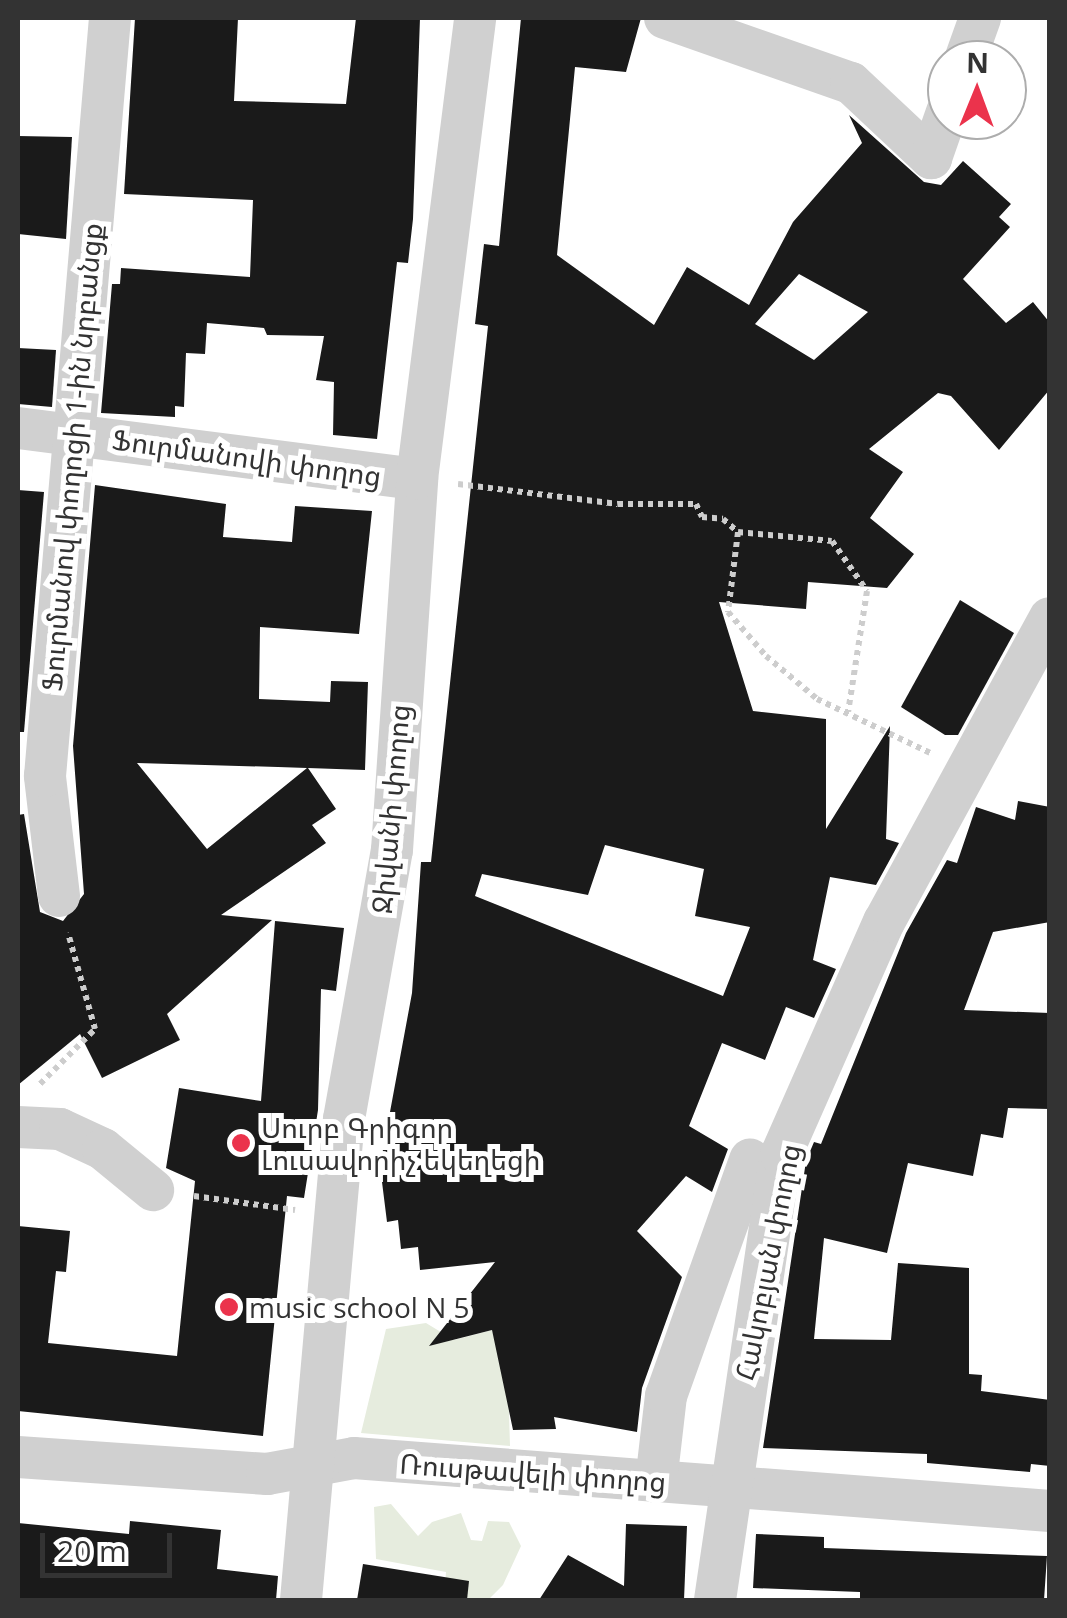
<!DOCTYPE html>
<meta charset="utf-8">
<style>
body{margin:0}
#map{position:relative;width:1067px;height:1618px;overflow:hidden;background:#fff;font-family:"Open Sans","Noto Sans Armenian",sans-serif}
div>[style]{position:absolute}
.green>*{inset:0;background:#e6ecde}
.building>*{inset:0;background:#1a1a1a}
.path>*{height:6px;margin-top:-3px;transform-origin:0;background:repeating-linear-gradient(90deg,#cdcdcd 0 5px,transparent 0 10px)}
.street>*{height:42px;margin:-21px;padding:0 21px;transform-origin:21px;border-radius:21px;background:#d0d0d0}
.dots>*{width:28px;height:28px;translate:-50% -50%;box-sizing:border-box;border:5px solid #fff;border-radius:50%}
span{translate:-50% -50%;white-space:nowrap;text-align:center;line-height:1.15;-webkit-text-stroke:10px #fff;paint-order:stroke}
.street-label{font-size:28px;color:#333}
.poi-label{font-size:28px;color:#333}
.left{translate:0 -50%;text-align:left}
.frame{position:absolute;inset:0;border:20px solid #333;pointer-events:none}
.north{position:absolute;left:927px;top:40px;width:100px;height:100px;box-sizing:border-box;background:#fff;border:2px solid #adadad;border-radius:50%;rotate:1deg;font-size:28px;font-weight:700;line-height:40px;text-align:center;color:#333}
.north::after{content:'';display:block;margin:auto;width:35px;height:45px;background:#eb334c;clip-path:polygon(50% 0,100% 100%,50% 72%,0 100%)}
.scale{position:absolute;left:40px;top:1533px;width:132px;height:45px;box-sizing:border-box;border:5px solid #333;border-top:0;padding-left:12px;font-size:30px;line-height:35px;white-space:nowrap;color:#333;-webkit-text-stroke:8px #fff;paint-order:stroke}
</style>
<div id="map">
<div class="green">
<i style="clip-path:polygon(426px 1323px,454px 1340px,492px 1330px,508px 1379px,510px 1446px,361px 1433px,386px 1329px)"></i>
<i style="clip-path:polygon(391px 1504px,418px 1536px,432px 1522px,461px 1513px,471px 1540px,482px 1541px,488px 1521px,509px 1522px,521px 1546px,503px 1585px,488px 1600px,444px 1600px,446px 1572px,376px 1559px,374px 1507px)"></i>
</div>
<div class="building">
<i style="clip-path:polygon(135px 18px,238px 18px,234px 101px,346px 104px,356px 18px,420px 18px,413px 219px,408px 263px,397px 262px,377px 439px,333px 435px,334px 382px,316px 380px,324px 336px,267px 335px,264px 328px,207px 323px,205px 354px,186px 353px,184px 407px,175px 406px,175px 417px,101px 413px,112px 284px,120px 284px,121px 268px,250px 277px,253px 200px,124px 194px)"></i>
<i style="clip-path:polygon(evenodd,521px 18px,641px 18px,626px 72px,575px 67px,557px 255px,654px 325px,687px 267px,749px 305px,793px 222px,862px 143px,849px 115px,924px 182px,941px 185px,963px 161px,1011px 204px,999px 217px,1010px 227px,963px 279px,1006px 323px,1033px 302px,1050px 323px,1050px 389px,999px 450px,951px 396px,938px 393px,869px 449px,903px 472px,870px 518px,914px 554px,887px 588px,808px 582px,806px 609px,719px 602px,753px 711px,826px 719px,826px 829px,890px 726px,886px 839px,899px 843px,876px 885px,830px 877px,813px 960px,836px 969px,814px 1018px,786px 1007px,765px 1060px,722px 1043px,689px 1126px,728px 1149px,712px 1192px,686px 1176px,637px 1231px,682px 1277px,642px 1388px,637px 1432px,554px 1417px,556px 1429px,513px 1430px,492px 1330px,429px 1346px,495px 1262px,420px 1270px,418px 1247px,401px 1249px,398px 1220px,387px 1222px,380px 1166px,412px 993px,421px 862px,431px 862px,488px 326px,475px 324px,484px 244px,499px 246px,521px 18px,799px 274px,868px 312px,814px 360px,755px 324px,799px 274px,521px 18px,605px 845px,704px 869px,695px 916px,750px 927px,723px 996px,475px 896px,482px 874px,588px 895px,605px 845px)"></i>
<i style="clip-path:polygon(18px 136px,72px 137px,66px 239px,18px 234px)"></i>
<i style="clip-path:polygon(18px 348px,56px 350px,52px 407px,18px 404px)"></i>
<i style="clip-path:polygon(evenodd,95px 485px,226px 504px,223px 537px,292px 542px,295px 506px,372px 511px,359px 634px,260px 627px,259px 699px,330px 702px,331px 681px,368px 682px,365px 770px,308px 768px,336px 809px,312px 825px,326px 843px,221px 915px,272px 920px,167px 1014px,180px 1040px,102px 1078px,80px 1034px,18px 1085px,18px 815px,24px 814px,40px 912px,63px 921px,84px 894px,73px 746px,95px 485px,137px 763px,278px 767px,307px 768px,207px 849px,137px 763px)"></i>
<i style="clip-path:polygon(18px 490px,44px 492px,24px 732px,18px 732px)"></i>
<i style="clip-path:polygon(960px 600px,1014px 633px,958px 735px,945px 735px,901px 707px)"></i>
<i style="clip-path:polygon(1018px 801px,1050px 807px,1050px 922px,993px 932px,964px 1010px,1050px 1013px,1050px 1109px,1008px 1108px,1003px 1138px,981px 1134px,973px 1176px,908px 1163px,887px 1253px,824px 1238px,814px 1339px,891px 1340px,898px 1263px,969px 1268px,969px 1374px,982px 1375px,981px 1391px,1050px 1400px,1050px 1466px,1031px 1464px,1030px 1472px,927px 1463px,927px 1454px,763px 1448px,806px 1161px,814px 1142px,821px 1144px,906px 933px,947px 860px,957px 863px,976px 807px,1015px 820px)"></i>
<i style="clip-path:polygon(275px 921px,344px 928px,336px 991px,321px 989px,318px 1110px,304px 1198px,287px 1196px,263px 1436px,18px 1411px,18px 1226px,70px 1231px,66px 1272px,56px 1271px,48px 1343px,177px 1356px,195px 1181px,166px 1168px,179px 1088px,261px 1101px)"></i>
<i style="clip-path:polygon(130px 1521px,221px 1530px,217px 1569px,278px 1576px,276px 1600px,18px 1600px,18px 1523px,129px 1534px)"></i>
<i style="clip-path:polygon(626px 1524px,687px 1526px,684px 1600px,539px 1600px,568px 1555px,624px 1586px)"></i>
<i style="clip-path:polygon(756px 1534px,824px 1537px,824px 1548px,1047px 1556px,1044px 1600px,860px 1600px,860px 1592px,753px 1588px)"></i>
<i style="clip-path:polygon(363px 1564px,469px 1581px,467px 1600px,357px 1600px)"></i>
</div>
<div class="path">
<i style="left:458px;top:484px;width:161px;rotate:7.1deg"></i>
<i style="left:618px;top:504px;width:78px"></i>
<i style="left:696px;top:504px;width:14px;rotate:65deg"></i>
<i style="left:702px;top:517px;width:21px;rotate:5deg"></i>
<i style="left:723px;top:519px;width:20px;rotate:41deg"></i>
<i style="left:738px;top:532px;width:81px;rotate:97.1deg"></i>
<i style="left:728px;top:612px;width:58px;rotate:49.2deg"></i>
<i style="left:766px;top:656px;width:67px;rotate:40.1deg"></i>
<i style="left:817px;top:699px;width:125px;rotate:25.5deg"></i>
<i style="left:738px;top:532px;width:94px;rotate:5.5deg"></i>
<i style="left:832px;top:541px;width:61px;rotate:55deg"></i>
<i style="left:867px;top:591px;width:122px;rotate:98.9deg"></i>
<i style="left:40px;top:1084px;width:78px;rotate:-45deg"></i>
<i style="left:95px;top:1029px;width:100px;rotate:-105.7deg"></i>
<i style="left:194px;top:1196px;width:102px;rotate:7.9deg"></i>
</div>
<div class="street">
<i style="left:665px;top:18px;width:197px;rotate:19.3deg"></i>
<i style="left:851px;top:83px;width:110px;rotate:43.2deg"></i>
<i style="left:931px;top:158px;width:49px;rotate:-70.8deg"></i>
<i style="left:965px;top:60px;width:45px;rotate:-70.3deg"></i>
<i style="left:18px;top:428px;width:402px;rotate:7.3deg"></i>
<i style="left:59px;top:896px;width:121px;rotate:-96.7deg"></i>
<i style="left:45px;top:776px;width:761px;rotate:-85.1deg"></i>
<i style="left:18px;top:1127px;width:42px;rotate:2.7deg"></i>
<i style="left:60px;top:1129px;width:47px;rotate:24.9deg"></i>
<i style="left:103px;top:1149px;width:65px;rotate:39.4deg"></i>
<i style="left:18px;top:1457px;width:250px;rotate:3.9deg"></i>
<i style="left:267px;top:1474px;width:88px;rotate:-10.4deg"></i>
<i style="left:354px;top:1458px;width:698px;rotate:4.35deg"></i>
<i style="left:656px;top:1482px;width:87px;rotate:-83.4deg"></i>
<i style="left:666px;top:1396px;width:251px;rotate:-70.4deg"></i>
<i style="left:301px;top:1600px;width:483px;rotate:-84.9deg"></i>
<i style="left:344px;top:1119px;width:273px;rotate:-79.9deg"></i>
<i style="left:392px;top:850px;width:372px;rotate:-86.1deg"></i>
<i style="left:417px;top:479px;width:465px;rotate:-82.8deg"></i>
<i style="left:715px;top:1600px;width:450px;rotate:-81.6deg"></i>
<i style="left:781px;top:1155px;width:255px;rotate:-66.2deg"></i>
<i style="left:884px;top:922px;width:346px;rotate:-61.4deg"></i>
</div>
<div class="dots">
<i style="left:241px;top:1143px;background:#eb334c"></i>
<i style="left:229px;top:1307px;background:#eb334c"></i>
</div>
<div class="street-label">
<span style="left:71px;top:457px;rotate:-85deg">Ֆուրմանով փողոցի 1-ին նրբանցք</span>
<span style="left:247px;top:457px;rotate:8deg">Ֆուրմանովի փողոց</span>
<span style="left:390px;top:809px;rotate:-85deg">Ջիվանի փողոց</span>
<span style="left:767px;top:1262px;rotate:-79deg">Հակոբյան փողոց</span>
<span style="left:533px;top:1472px;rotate:4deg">Ռուսթավելի փողոց</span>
</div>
<div class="poi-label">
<span class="left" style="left:261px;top:1143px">Սուրբ Գրիգոր<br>Լուսավորիչ եկեղեցի</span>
<span class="left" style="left:249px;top:1307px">music school N 5</span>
</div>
<div class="frame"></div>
<div class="north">N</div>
<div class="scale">20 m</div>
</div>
